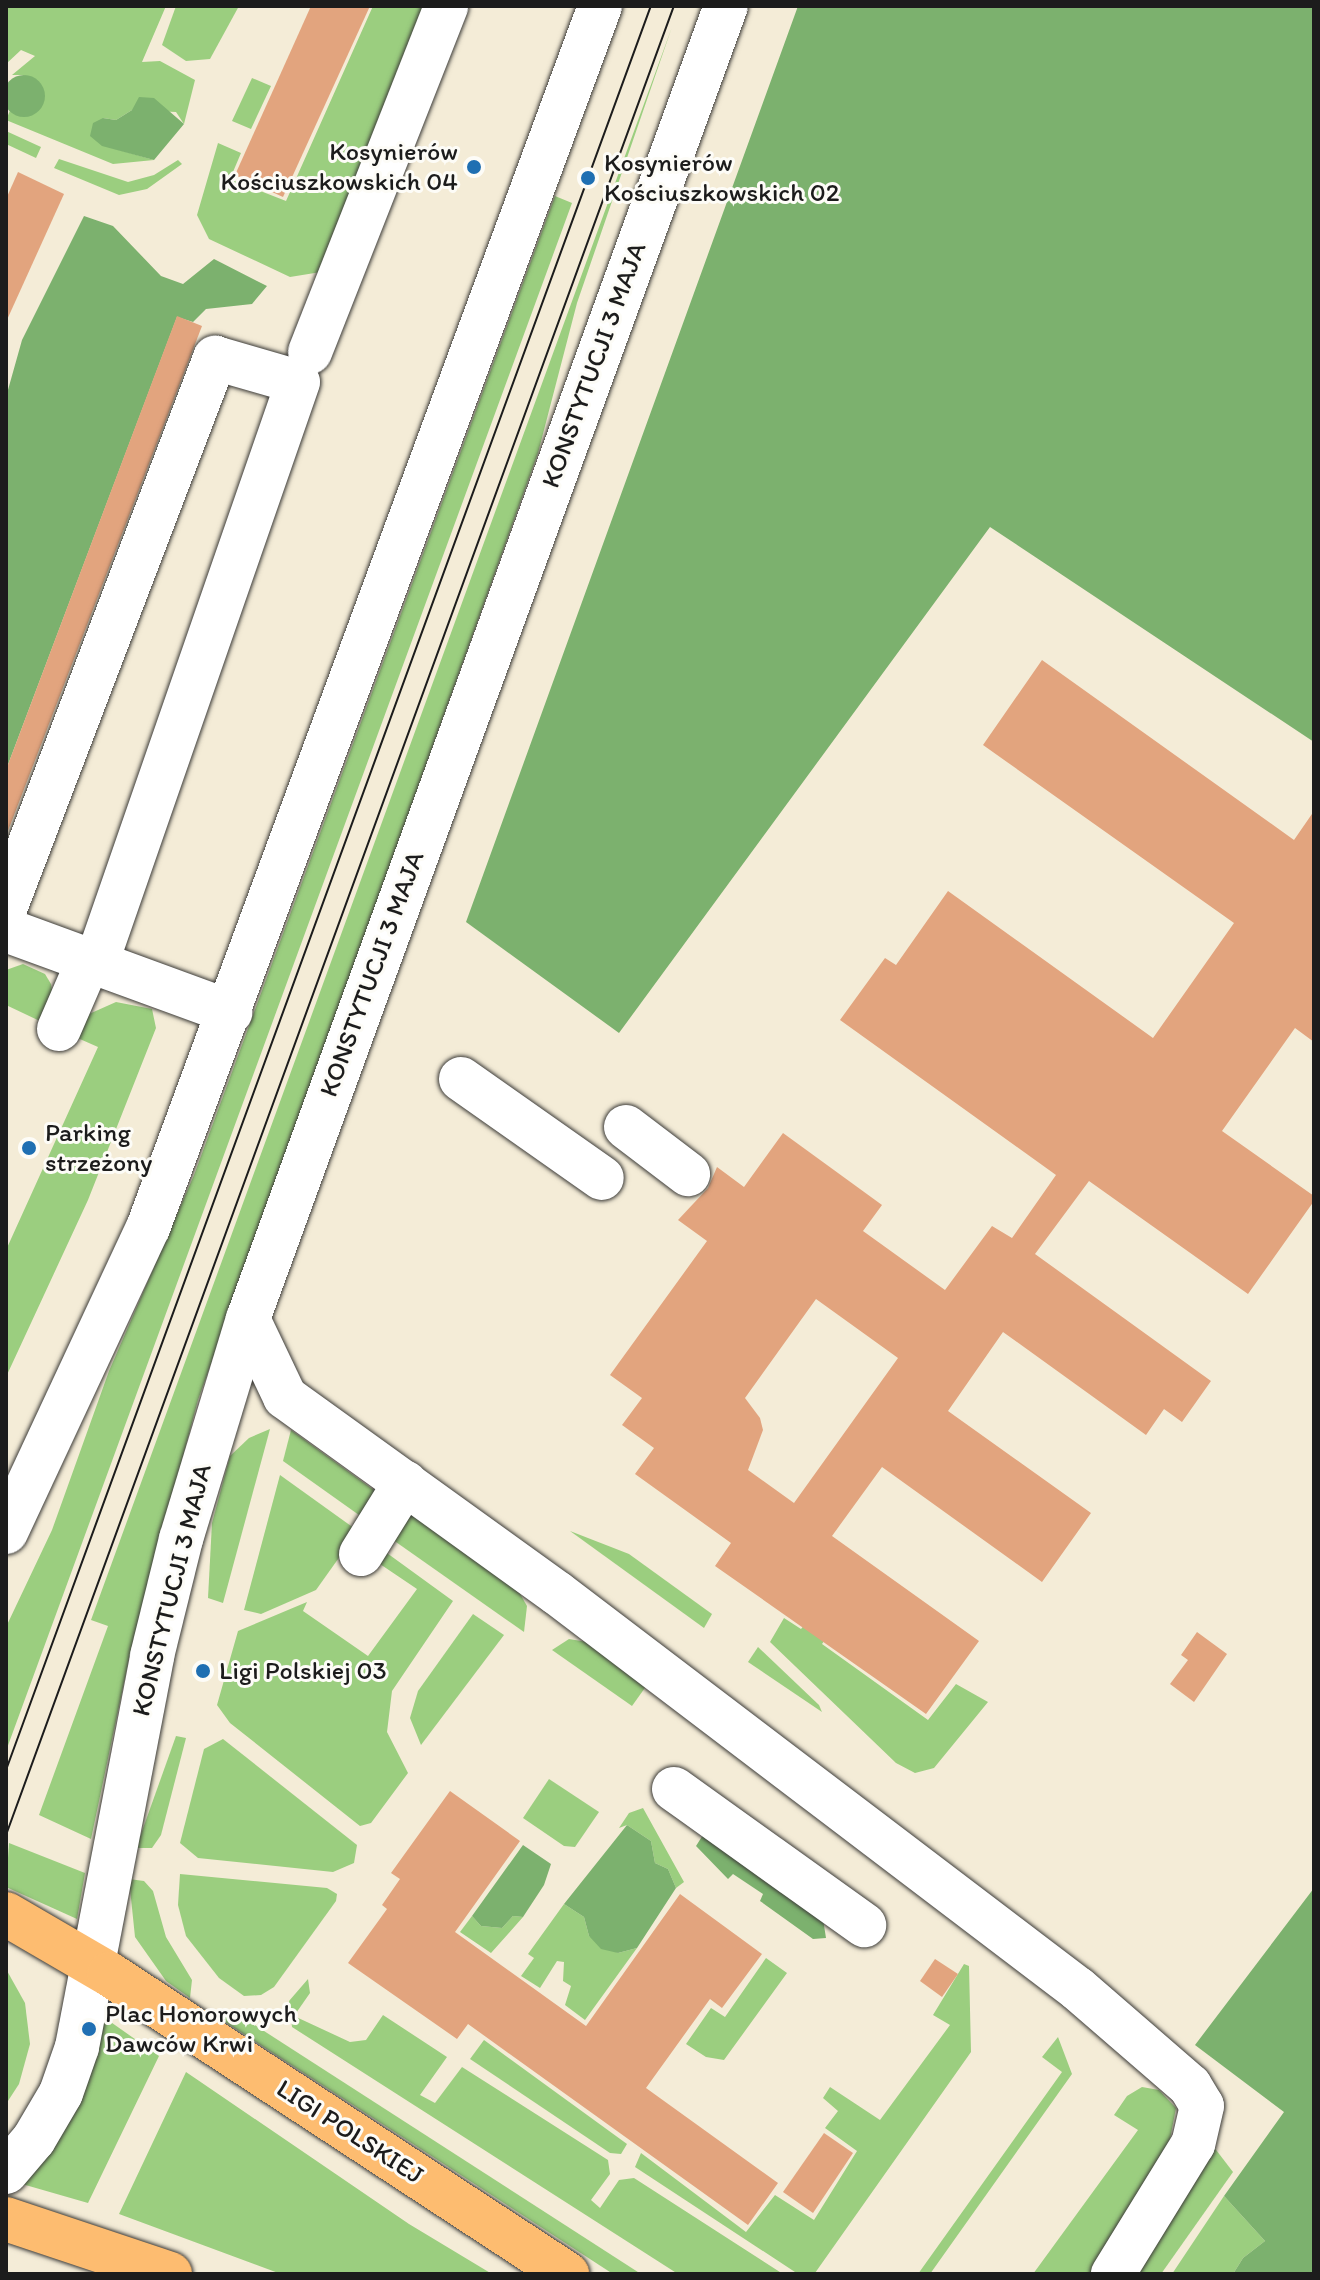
<!DOCTYPE html>
<meta charset="utf-8">
<style>
body{margin:0}
#map{position:relative;width:1320px;height:2280px;overflow:hidden;background:#f4ecd7;font-family:Itim,sans-serif}
div>[style]{position:absolute}
.green>*{inset:0;background:#9bce7f}
.forest>*{inset:0;background:#7cb16e}
.round{border-radius:50%}
.building>*{inset:0;background:#e2a47e}
.roads{filter:drop-shadow(0 0 2px #3c3b38) drop-shadow(0 0 2px #3c3b38)}
.minor>*{height:44px;margin:-22px;padding:0 22px;transform-origin:22px;border-radius:22px;background:#fff}
.major>*{height:44px;margin:-22px;padding:0 22px;transform-origin:22px;border-radius:22px;background:#fdbc70}
.tram>*{height:2px;margin:-1px;padding:0 1px;transform-origin:1px;border-radius:1px;background:#1c1c1c}
.dots>*{width:22px;height:22px;translate:-50% -50%;box-sizing:border-box;border:4px solid #fdfcf7;border-radius:50%}
span{translate:-50% -50%;white-space:nowrap;text-align:center;line-height:1.15;-webkit-text-stroke:6px #fdfcf7;paint-order:stroke}
.poi-label{font-size:26px;color:#1c1c1c}
.right{translate:-100% -50%;text-align:right}
.left{translate:0 -50%;text-align:left}
.street-label{font-size:26px;color:#1c1c1c}
.frame{position:absolute;inset:0;border:8px solid #1c1c1c;pointer-events:none}
</style>
<div id="map">
<div class="green">
<i style="clip-path:polygon(7px 6px,166px 6px,142px 62px,160px 61px,195px 80px,184px 124px,176px 112px,132px 110px,116px 120px,103px 118px,102px 145px,154px 160px,113px 164px,6px 120px,25px 75px,12px 75px,35px 56px,21px 50px,6px 64px)"></i>
<i style="clip-path:polygon(176px 6px,239px 6px,210px 59px,186px 61px,162px 45px)"></i>
<i style="clip-path:polygon(373px 6px,435px 6px,327px 271px,290px 277px,209px 239px,197px 215px,218px 143px,241px 153px,230px 179px,286px 201px)"></i>
<i style="clip-path:polygon(672px 27px,577px 303px,538px 453px,198px 1400px,129px 1659px,91px 1839px,39px 1815px,108px 1626px,91px 1620px)"></i>
<i style="clip-path:polygon(252px 78px,271px 86px,251px 129px,232px 121px)"></i>
<i style="clip-path:polygon(6px 131px,41px 147px,36px 158px,6px 144px)"></i>
<i style="clip-path:polygon(59px 159px,128px 182px,154px 175px,178px 160px,182px 164px,147px 189px,119px 195px,54px 168px)"></i>
<i style="clip-path:polygon(555px 196px,572px 203px,6px 1751px,6px 1627px,52px 1530px,109px 1371px,194px 1175px)"></i>
<i style="clip-path:polygon(23px 964px,45px 974px,51px 984px,53px 996px,44px 1023px,6px 1005px,6px 970px)"></i>
<i style="clip-path:polygon(116px 1002px,152px 1009px,156px 1028px,88px 1200px,6px 1377px,6px 1250px,98px 1047px,73px 1036px,89px 1014px)"></i>
<i style="clip-path:polygon(270px 1429px,223px 1603px,208px 1598px,212px 1523px,230px 1456px,249px 1438px)"></i>
<i style="clip-path:polygon(291px 1430px,378px 1493px,366px 1520px,283px 1461px)"></i>
<i style="clip-path:polygon(280px 1475px,358px 1531px,316px 1590px,261px 1614px,244px 1610px)"></i>
<i style="clip-path:polygon(411px 1514px,519px 1592px,527px 1606px,524px 1632px,386px 1535px)"></i>
<i style="clip-path:polygon(570px 1531px,629px 1554px,712px 1614px,704px 1628px)"></i>
<i style="clip-path:polygon(380px 1548px,453px 1601px,392px 1691px,387px 1732px,408px 1773px,371px 1823px,360px 1826px,230px 1723px,217px 1705px,238px 1631px,307px 1602px,303px 1611px,368px 1656px,417px 1589px,374px 1560px)"></i>
<i style="clip-path:polygon(817px 1610px,837px 1623px,822px 1644px,928px 1720px,956px 1684px,988px 1702px,934px 1768px,915px 1773px,896px 1763px,770px 1642px,784px 1618px,801px 1629px)"></i>
<i style="clip-path:polygon(473px 1614px,504px 1635px,421px 1745px,410px 1718px,418px 1691px)"></i>
<i style="clip-path:polygon(569px 1639px,587px 1642px,647px 1685px,632px 1706px,552px 1650px)"></i>
<i style="clip-path:polygon(758px 1647px,819px 1705px,822px 1712px,748px 1662px)"></i>
<i style="clip-path:polygon(176px 1736px,186px 1738px,161px 1835px,152px 1848px,136px 1848px)"></i>
<i style="clip-path:polygon(223px 1739px,357px 1845px,354px 1863px,333px 1872px,198px 1858px,180px 1843px,204px 1749px)"></i>
<i style="clip-path:polygon(549px 1779px,599px 1812px,575px 1847px,564px 1846px,523px 1818px)"></i>
<i style="clip-path:polygon(643px 1808px,684px 1882px,676px 1888px,668px 1869px,655px 1863px,651px 1841px,627px 1825px,619px 1828px,629px 1813px)"></i>
<i style="clip-path:polygon(9px 1843px,85px 1873px,77px 1919px,6px 1887px)"></i>
<i style="clip-path:polygon(180px 1874px,327px 1888px,337px 1894px,336px 1901px,274px 1987px,261px 1995px,244px 1996px,219px 1978px,186px 1936px,178px 1905px)"></i>
<i style="clip-path:polygon(129px 1879px,144px 1881px,153px 1891px,166px 1937px,192px 1980px,190px 1998px,166px 1981px,135px 1937px)"></i>
<i style="clip-path:polygon(564px 1904px,584px 1917px,589px 1936px,618px 1953px,637px 1948px,585px 2020px,565px 2005px,571px 1986px,563px 1981px,564px 1962px,557px 1961px,540px 1988px,521px 1976px,534px 1958px,528px 1954px)"></i>
<i style="clip-path:polygon(472px 1916px,481px 1926px,502px 1928px,513px 1916px,523px 1917px,491px 1953px,460px 1932px)"></i>
<i style="clip-path:polygon(766px 1958px,787px 1973px,724px 2060px,706px 2057px,686px 2044px,711px 2008px,725px 2017px)"></i>
<i style="clip-path:polygon(964px 1964px,969px 1966px,971px 2052px,815px 2273px,798px 2274px,635px 2167px,641px 2153px,746px 2232px,775px 2195px,814px 2220px,857px 2151px,825px 2128px,838px 2111px,823px 2098px,830px 2087px,880px 2120px,950px 2025px,933px 2015px)"></i>
<i style="clip-path:polygon(6px 1969px,25px 2003px,30px 2044px,19px 2084px,6px 2104px)"></i>
<i style="clip-path:polygon(308px 1979px,310px 1993px,294px 2016px,350px 2042px,366px 2040px,383px 2015px,447px 2057px,420px 2095px,435px 2103px,462px 2067px,608px 2160px,610px 2174px,591px 2200px,600px 2208px,619px 2180px,634px 2178px,783px 2274px,678px 2274px,292px 2027px,289px 2001px)"></i>
<i style="clip-path:polygon(224px 2010px,233px 2011px,641px 2274px,613px 2274px,216px 2016px)"></i>
<i style="clip-path:polygon(105px 2018px,159px 2056px,88px 2203px,22px 2184px,78px 2108px)"></i>
<i style="clip-path:polygon(1058px 2037px,1072px 2074px,930px 2274px,918px 2274px,1062px 2072px,1042px 2057px)"></i>
<i style="clip-path:polygon(484px 2040px,627px 2144px,621px 2154px,610px 2153px,470px 2059px)"></i>
<i style="clip-path:polygon(186px 2072px,409px 2224px,492px 2274px,281px 2274px,119px 2214px)"></i>
<i style="clip-path:polygon(1142px 2087px,1159px 2090px,1176px 2108px,1170px 2139px,1090px 2274px,1033px 2274px,1138px 2130px,1114px 2115px,1127px 2096px)"></i>
<i style="clip-path:polygon(1210px 2142px,1233px 2172px,1161px 2274px,1135px 2274px)"></i>
<i style="clip-path:polygon(1224px 2196px,1265px 2241px,1243px 2258px,1233px 2274px,1172px 2274px)"></i>
</div>
<div class="forest">
<i style="clip-path:polygon(798px 6px,1314px 6px,1314px 742px,990px 527px,619px 1033px,466px 922px)"></i>
<i class="round" style="left:3px;top:75px;width:42px;height:42px"></i>
<i style="clip-path:polygon(139px 97px,154px 98px,184px 124px,154px 160px,102px 146px,90px 136px,93px 123px,103px 118px,116px 120px,132px 110px)"></i>
<i style="clip-path:polygon(84px 216px,113px 226px,161px 276px,183px 284px,214px 259px,267px 286px,252px 304px,206px 309px,193px 322px,177px 317px,6px 770px,6px 397px,22px 340px)"></i>
<i style="clip-path:polygon(627px 1825px,651px 1841px,655px 1863px,668px 1869px,676px 1888px,637px 1948px,618px 1953px,601px 1949px,589px 1936px,584px 1917px,564px 1904px)"></i>
<i style="clip-path:polygon(703px 1835px,823px 1919px,826px 1938px,813px 1939px,760px 1901px,763px 1894px,733px 1874px,728px 1879px,696px 1846px)"></i>
<i style="clip-path:polygon(523px 1845px,551px 1864px,544px 1885px,523px 1917px,513px 1916px,502px 1928px,481px 1926px,472px 1916px)"></i>
<i style="clip-path:polygon(1314px 1888px,1314px 2274px,1233px 2274px,1243px 2258px,1265px 2241px,1224px 2196px,1284px 2112px,1195px 2045px)"></i>
</div>
<div class="building">
<i style="clip-path:polygon(311px 6px,370px 6px,283px 197px,235px 175px)"></i>
<i style="clip-path:polygon(18px 172px,64px 194px,6px 322px,6px 199px)"></i>
<i style="clip-path:polygon(177px 316px,202px 326px,6px 836px,6px 770px)"></i>
<i style="clip-path:polygon(evenodd,1042px 660px,1294px 840px,1314px 811px,1314px 1042px,1295px 1028px,1222px 1131px,1314px 1196px,1314px 1201px,1248px 1294px,1089px 1181px,1035px 1254px,1211px 1381px,1182px 1422px,1164px 1409px,1146px 1435px,1003px 1332px,948px 1411px,1091px 1513px,1042px 1582px,882px 1467px,832px 1536px,979px 1641px,926px 1714px,715px 1566px,731px 1543px,635px 1474px,654px 1448px,622px 1425px,642px 1398px,610px 1375px,707px 1241px,678px 1220px,708px 1188px,717px 1167px,744px 1187px,783px 1133px,882px 1205px,863px 1231px,945px 1290px,992px 1226px,1012px 1238px,1056px 1175px,840px 1020px,885px 958px,896px 965px,948px 891px,1153px 1038px,1234px 923px,983px 745px,1042px 660px,816px 1299px,898px 1358px,794px 1503px,748px 1470px,763px 1430px,760px 1418px,745px 1398px,816px 1299px)"></i>
<i style="clip-path:polygon(1197px 1632px,1227px 1654px,1194px 1702px,1170px 1684px,1188px 1660px,1181px 1655px)"></i>
<i style="clip-path:polygon(450px 1791px,520px 1841px,455px 1932px,586px 2026px,680px 1894px,762px 1954px,722px 2008px,710px 1999px,646px 2088px,778px 2183px,748px 2225px,468px 2024px,457px 2039px,348px 1963px,387px 1909px,382px 1905px,400px 1879px,391px 1873px)"></i>
<i style="clip-path:polygon(935px 1959px,958px 1974px,942px 1997px,920px 1981px)"></i>
<i style="clip-path:polygon(824px 2133px,853px 2153px,813px 2213px,783px 2192px)"></i>
</div>
<div class="roads">
<div class="minor">
<i style="left:310px;top:352px;width:372px;rotate:-68.5deg"></i>
<i style="left:6px;top:906px;width:587px;rotate:-69.12deg"></i>
<i style="left:215px;top:358px;width:86px;rotate:16.1deg"></i>
<i style="left:298px;top:382px;width:616px;rotate:109.14deg"></i>
<i style="left:6px;top:930px;width:239px;rotate:20.1deg"></i>
<i style="left:59px;top:1029px;width:73px;rotate:-66.6deg"></i>
<i style="left:461px;top:1079px;width:172px;rotate:35.1deg"></i>
<i style="left:626px;top:1127px;width:78px;rotate:37.2deg"></i>
<i style="left:248px;top:1319px;width:86px;rotate:64.6deg"></i>
<i style="left:285px;top:1397px;width:335px;rotate:35.8deg"></i>
<i style="left:557px;top:1593px;width:654px;rotate:37.24deg"></i>
<i style="left:1078px;top:1989px;width:148px;rotate:40.9deg"></i>
<i style="left:1190px;top:2086px;width:23px;rotate:59deg"></i>
<i style="left:1202px;top:2106px;width:39px;rotate:103deg"></i>
<i style="left:1193px;top:2144px;width:153px;rotate:121.6deg"></i>
<i style="left:6px;top:1532px;width:336px;rotate:-65deg"></i>
<i style="left:148px;top:1228px;width:1303px;rotate:-69.7deg"></i>
<i style="left:361px;top:1554px;width:84px;rotate:-58.2deg"></i>
<i style="left:674px;top:1789px;width:234px;rotate:35.6deg"></i>
<i style="left:6px;top:2172px;width:43px;rotate:-49.7deg"></i>
<i style="left:34px;top:2139px;width:53px;rotate:-59.6deg"></i>
<i style="left:61px;top:2093px;width:49px;rotate:-70.8deg"></i>
<i style="left:77px;top:2047px;width:398px;rotate:-79.1deg"></i>
<i style="left:152px;top:1656px;width:121px;rotate:-76.1deg"></i>
<i style="left:181px;top:1539px;width:230px;rotate:-73.1deg"></i>
<i style="left:248px;top:1319px;width:1397px;rotate:-70deg"></i>
</div>
<div class="major">
<i style="left:6px;top:1914px;width:119px;rotate:30.2deg"></i>
<i style="left:109px;top:1974px;width:548px;rotate:33.23deg"></i>
<i style="left:6px;top:2219px;width:173px;rotate:18.5deg"></i>
</div>
</div>
<div class="tram">
<i style="left:6px;top:1770px;width:1878px;rotate:-69.92deg"></i>
<i style="left:6px;top:1835px;width:1947px;rotate:-69.94deg"></i>
</div>
<div class="dots">
<i style="left:474px;top:167px;background:#1f6fb2"></i>
<i style="left:588px;top:178px;background:#1f6fb2"></i>
<i style="left:29px;top:1148px;background:#1f6fb2"></i>
<i style="left:203px;top:1671px;background:#1f6fb2"></i>
<i style="left:89px;top:2029px;background:#1f6fb2"></i>
</div>
<div class="poi-label">
<span class="right" style="left:458px;top:167px">Kosynierów<br>Kościuszkowskich 04</span>
<span class="left" style="left:604px;top:178px">Kosynierów<br>Kościuszkowskich 02</span>
<span class="left" style="left:45px;top:1148px">Parking<br>strzeżony</span>
<span class="left" style="left:219px;top:1671px">Ligi Polskiej 03</span>
<span class="left" style="left:105px;top:2029px">Plac Honorowych<br>Dawców Krwi</span>
</div>
<div class="street-label">
<span style="left:594px;top:365px;rotate:-70deg">KONSTYTUCJI 3 MAJA</span>
<span style="left:372px;top:974px;rotate:-70deg">KONSTYTUCJI 3 MAJA</span>
<span style="left:172px;top:1590px;rotate:-76deg">KONSTYTUCJI 3 MAJA</span>
<span style="left:350px;top:2132px;rotate:33deg">LIGI POLSKIEJ</span>
</div>
<div class="frame"></div>
</div>
